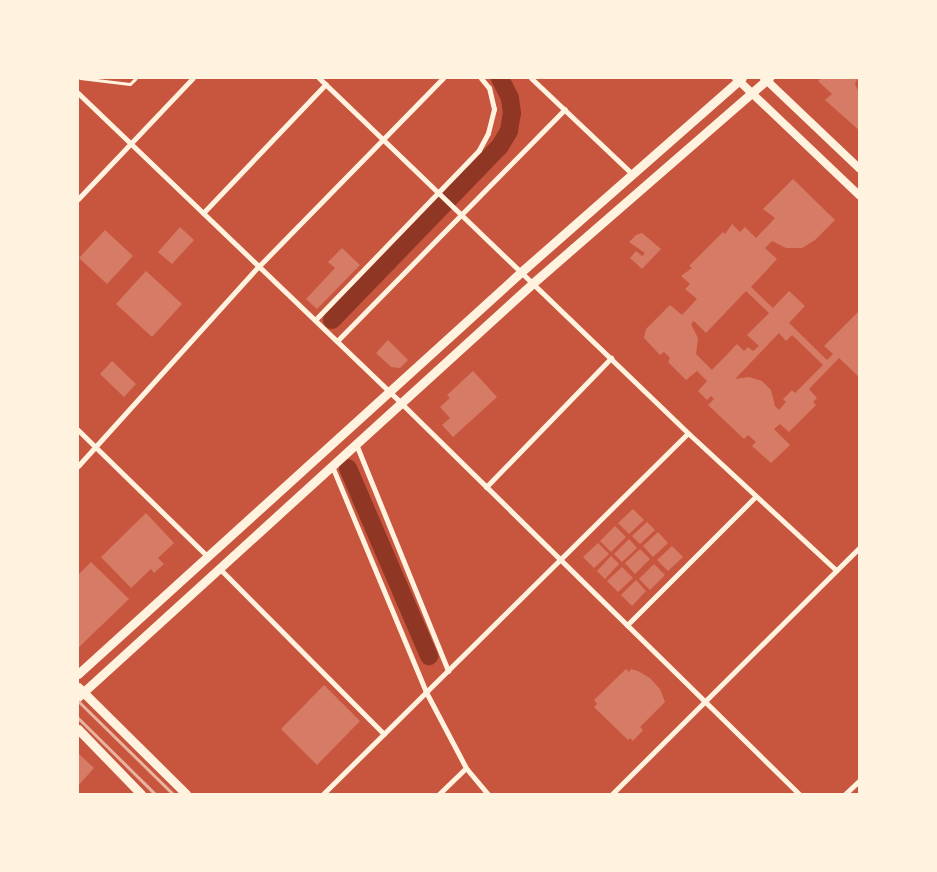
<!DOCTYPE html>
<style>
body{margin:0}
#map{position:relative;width:937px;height:872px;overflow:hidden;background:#c8553d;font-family:Georgia,serif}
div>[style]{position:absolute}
.river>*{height:18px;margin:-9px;padding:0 9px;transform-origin:9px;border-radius:9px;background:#8f3625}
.building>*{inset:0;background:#d67c66}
.service>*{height:3px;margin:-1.5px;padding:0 1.5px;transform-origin:1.5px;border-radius:1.5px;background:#fff3e0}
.minor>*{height:5px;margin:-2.5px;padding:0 2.5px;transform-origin:2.5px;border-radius:2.5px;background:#fff3e0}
.tertiary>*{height:8px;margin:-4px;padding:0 4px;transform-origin:4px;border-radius:4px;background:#fff3e0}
.secondary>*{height:9px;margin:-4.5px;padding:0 4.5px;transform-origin:4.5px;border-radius:4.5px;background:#fff3e0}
.rail>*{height:3px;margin:-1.5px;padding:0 1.5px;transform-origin:1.5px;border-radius:1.5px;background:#e9b49f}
span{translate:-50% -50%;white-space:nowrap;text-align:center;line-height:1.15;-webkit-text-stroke:5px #fff3e0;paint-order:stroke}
.frame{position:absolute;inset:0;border:79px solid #fff3e0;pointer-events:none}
</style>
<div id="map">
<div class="river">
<i style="left:332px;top:320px;width:242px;rotate:-46deg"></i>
<i style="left:500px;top:146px;width:17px;rotate:-59deg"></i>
<i style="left:509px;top:131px;width:18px;rotate:-81deg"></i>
<i style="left:512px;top:113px;width:15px;rotate:-98deg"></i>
<i style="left:510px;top:98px;width:22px;rotate:-117deg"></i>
<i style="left:348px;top:468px;width:205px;rotate:66.7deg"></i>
</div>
<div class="building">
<i style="clip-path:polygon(821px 78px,858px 78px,855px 84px,860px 95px,860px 131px,825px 100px,832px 94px,818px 81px)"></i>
<i style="clip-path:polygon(evenodd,793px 179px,835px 220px,815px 240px,802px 248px,786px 248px,772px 241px,765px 248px,777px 259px,751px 287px,773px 308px,789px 291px,805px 306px,789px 323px,827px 360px,833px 354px,824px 346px,860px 310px,860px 378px,839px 358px,809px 389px,817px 398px,813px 402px,816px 405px,789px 432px,780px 424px,774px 429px,790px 445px,771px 463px,752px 446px,756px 442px,748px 435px,744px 439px,708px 405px,714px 399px,711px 396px,707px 400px,698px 391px,707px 381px,697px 371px,686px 380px,668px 362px,670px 358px,664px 352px,660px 355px,644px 338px,646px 329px,670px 305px,682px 315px,697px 299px,685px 289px,690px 284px,681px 276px,692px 268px,689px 266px,723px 232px,725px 234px,732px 224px,740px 232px,745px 227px,756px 238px,775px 218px,763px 209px,793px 179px,746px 291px,769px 313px,747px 335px,759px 346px,753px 351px,748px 347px,744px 351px,737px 344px,712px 370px,696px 354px,698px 338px,691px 324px,694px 321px,706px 333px,746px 291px,793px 179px,779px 333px,786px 341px,792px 335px,823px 365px,795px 393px,792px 390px,783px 399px,786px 402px,779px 410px,775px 406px,771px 390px,762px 381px,749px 377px,735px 379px,779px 333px)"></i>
<i style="clip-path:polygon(180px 227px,194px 240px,172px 264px,158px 252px)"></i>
<i style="clip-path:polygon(105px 230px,133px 256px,107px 284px,79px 258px)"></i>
<i style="clip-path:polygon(642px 233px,661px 249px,642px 269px,630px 258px,636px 251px,642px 256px,645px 253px,629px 242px,636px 235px)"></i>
<i style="clip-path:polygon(342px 248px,360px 265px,317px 309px,306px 299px,335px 268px,328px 262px)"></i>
<i style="clip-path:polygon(146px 271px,182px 304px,152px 337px,116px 304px)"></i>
<i style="clip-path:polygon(388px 340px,408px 360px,400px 368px,391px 367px,376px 353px)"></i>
<i style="clip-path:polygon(112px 361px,136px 384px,124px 397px,100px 374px)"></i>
<i style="clip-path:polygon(473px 371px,497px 397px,453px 437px,442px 425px,450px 418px,440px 407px,450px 398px,447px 395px)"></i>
<i style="clip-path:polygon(633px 509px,644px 520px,629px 534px,618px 523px)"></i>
<i style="clip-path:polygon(146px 513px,174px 543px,158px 558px,164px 564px,154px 573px,151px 569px,131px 588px,101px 557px)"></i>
<i style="clip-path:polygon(647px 522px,655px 530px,640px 544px,632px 536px)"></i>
<i style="clip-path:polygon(615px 526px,626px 537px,611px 552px,600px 541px)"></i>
<i style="clip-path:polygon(658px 532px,668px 543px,653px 557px,643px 546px)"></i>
<i style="clip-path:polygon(629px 539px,637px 548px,622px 562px,614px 554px)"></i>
<i style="clip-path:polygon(598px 543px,609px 554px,594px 568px,583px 557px)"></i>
<i style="clip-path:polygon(672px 546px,683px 557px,668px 571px,657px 560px)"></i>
<i style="clip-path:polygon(640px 549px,650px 559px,635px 574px,625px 563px)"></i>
<i style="clip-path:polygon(611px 556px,619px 564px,605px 579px,597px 571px)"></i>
<i style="clip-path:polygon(91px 562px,129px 599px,78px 648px,78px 575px)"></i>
<i style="clip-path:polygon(654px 564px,665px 575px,650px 590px,639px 579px)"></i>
<i style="clip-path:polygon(622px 567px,633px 578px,618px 592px,607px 581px)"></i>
<i style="clip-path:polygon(636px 580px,646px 591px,632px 606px,621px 595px)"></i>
<i style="clip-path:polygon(626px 669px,629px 672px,631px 669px,638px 671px,650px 678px,660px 689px,665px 702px,640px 727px,643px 730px,633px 741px,630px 738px,628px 740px,594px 707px,597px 704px,594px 700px)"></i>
<i style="clip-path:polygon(324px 685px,360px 721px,317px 765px,281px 729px)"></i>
<i style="clip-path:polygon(78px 753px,94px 768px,78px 786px)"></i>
</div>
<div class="service">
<i style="left:80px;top:78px;width:50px;rotate:6.8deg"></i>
<i style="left:130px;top:84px;width:8px;rotate:-45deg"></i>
</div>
<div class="minor">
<i style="left:319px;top:78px;width:512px;rotate:43.89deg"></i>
<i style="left:688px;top:433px;width:202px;rotate:42.8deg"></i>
<i style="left:531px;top:78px;width:139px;rotate:43.5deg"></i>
<i style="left:78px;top:93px;width:448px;rotate:43.8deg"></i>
<i style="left:401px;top:403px;width:558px;rotate:44.49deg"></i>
<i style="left:78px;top:199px;width:167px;rotate:-46.5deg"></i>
<i style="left:203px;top:213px;width:178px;rotate:-46.4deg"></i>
<i style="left:315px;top:320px;width:236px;rotate:-46deg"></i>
<i style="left:479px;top:150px;width:19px;rotate:-62deg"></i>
<i style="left:488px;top:133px;width:25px;rotate:-76deg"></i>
<i style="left:494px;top:109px;width:22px;rotate:-103deg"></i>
<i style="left:489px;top:88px;width:13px;rotate:-129deg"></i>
<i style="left:337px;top:341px;width:325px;rotate:-45.5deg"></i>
<i style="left:78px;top:430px;width:180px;rotate:44.3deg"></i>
<i style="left:356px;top:444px;width:245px;rotate:67.9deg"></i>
<i style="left:78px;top:466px;width:270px;rotate:-47.9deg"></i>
<i style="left:259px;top:266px;width:263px;rotate:-45.6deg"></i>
<i style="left:332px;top:466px;width:245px;rotate:67.4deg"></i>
<i style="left:426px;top:692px;width:86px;rotate:62.2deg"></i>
<i style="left:466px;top:768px;width:34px;rotate:50deg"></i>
<i style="left:486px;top:487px;width:180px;rotate:-45.9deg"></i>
<i style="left:219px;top:568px;width:234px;rotate:45.2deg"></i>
<i style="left:627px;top:625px;width:182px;rotate:-45deg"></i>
<i style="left:323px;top:794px;width:513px;rotate:-44.68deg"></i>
<i style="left:439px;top:794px;width:37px;rotate:-44deg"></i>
<i style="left:612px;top:794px;width:350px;rotate:-44.9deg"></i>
<i style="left:845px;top:794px;width:21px;rotate:-43deg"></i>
</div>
<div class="tertiary">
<i style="left:736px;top:78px;width:171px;rotate:43.6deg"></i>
<i style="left:764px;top:78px;width:132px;rotate:43.5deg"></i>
</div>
<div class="secondary">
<i style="left:78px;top:674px;width:598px;rotate:-42.22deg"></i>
<i style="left:521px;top:272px;width:294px;rotate:-41.3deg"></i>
<i style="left:78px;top:687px;width:152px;rotate:44.7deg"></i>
<i style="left:78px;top:697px;width:615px;rotate:-42.3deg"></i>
<i style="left:533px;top:283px;width:313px;rotate:-41deg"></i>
<i style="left:78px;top:729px;width:91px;rotate:45.9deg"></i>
</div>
<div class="rail">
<i style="left:78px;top:701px;width:133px;rotate:44.4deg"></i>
<i style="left:78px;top:718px;width:108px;rotate:44.6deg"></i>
</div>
<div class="frame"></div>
</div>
